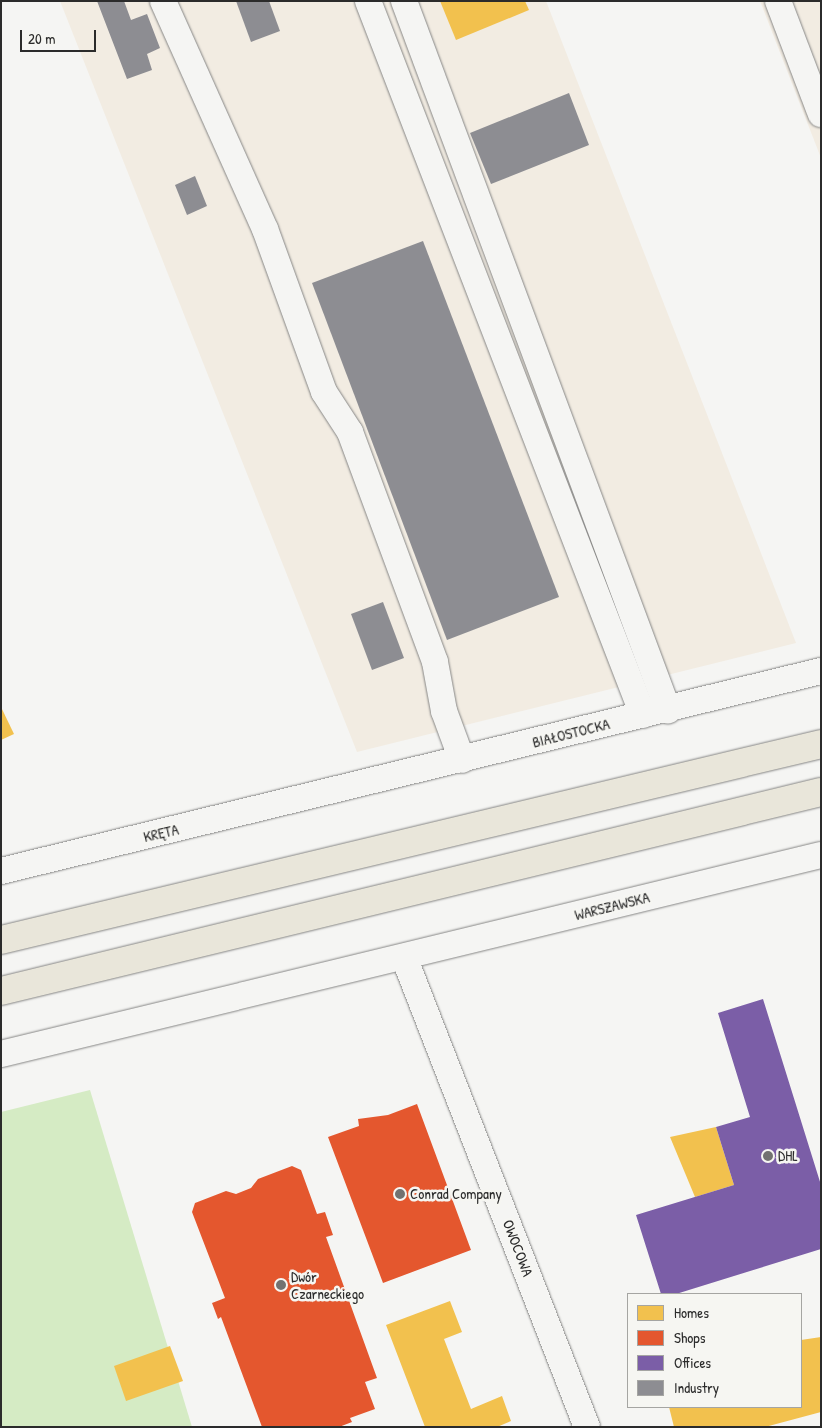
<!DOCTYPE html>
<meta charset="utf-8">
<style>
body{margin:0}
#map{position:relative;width:822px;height:1428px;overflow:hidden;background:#f5f5f3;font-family:"Patrick Hand",sans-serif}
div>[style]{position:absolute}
.built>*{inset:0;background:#f2ece2}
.green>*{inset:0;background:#d5ebc4}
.homes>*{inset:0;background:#f2c14e}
.shops>*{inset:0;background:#e4572e}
.offices>*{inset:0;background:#7b5ea7}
.industry>*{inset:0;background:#8d8d92}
.roads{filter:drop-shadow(0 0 1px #868685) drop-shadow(0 0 1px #868685)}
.minor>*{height:26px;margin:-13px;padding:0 13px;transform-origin:13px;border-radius:13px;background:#f5f5f3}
.highway>*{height:28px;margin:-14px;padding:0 14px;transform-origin:14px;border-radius:14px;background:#e9e6da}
.dots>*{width:14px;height:14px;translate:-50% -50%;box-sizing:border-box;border:2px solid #f6f6f2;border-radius:50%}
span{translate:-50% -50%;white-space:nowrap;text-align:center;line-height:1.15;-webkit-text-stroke:5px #f6f6f2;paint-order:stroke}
.street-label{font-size:15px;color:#2b2b2b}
.poi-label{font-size:15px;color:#2b2b2b}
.left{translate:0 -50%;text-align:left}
.frame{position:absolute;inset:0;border:2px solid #2b2b2b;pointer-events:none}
.legend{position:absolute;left:627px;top:1293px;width:175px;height:115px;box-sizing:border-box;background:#f6f6f2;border:1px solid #a5a5a2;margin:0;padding:6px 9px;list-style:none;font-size:15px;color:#2b2b2b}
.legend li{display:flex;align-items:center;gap:10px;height:25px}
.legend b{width:25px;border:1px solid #a5a5a2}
.scale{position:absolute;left:20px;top:30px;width:76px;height:22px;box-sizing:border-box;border:2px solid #2b2b2b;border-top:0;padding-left:6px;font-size:15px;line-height:18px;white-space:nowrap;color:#2b2b2b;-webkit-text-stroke:4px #f6f6f2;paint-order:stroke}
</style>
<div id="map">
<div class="built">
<i style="clip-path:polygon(60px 1px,546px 1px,796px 643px,357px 752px)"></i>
<i style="clip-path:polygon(760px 1px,821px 1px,821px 158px)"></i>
</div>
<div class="green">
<i style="clip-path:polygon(90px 1090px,192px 1427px,1px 1427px,1px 1112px)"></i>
</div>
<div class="homes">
<i style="clip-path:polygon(440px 1px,525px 1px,529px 10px,456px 40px)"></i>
<i style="clip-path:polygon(1px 707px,14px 734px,1px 740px)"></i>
<i style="clip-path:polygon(716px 1127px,734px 1185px,695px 1197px,670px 1137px)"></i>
<i style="clip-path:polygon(450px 1301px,462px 1332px,444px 1339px,471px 1409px,502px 1396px,511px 1421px,497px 1427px,425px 1427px,386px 1325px)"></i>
<i style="clip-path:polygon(821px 1337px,821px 1412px,765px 1427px,674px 1427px,669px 1407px,801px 1407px,801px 1340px)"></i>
<i style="clip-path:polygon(170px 1346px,183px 1381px,126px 1401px,114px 1366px)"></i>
</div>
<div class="shops">
<i style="clip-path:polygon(417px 1104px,471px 1250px,383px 1283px,328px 1137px,359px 1126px,358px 1119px,388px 1115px)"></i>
<i style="clip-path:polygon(292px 1166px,301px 1170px,317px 1214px,325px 1212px,333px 1235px,326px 1237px,377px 1378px,365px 1382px,375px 1409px,350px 1418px,352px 1422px,339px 1427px,262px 1427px,221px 1317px,218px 1319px,212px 1303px,225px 1298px,192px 1212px,195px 1203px,226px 1191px,236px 1194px,251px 1188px,258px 1179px)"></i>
</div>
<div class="offices">
<i style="clip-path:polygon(763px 999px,821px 1185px,821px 1249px,676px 1294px,661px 1294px,636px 1215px,734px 1185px,716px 1127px,750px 1117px,718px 1013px)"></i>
</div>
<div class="industry">
<i style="clip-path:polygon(97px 1px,124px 1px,131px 20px,147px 14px,160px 48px,147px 54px,152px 70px,127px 79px)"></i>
<i style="clip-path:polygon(236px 1px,269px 1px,280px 31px,251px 42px)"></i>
<i style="clip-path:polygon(569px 93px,589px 145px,491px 184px,470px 133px)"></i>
<i style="clip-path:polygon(195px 176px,207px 206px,187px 215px,175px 185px)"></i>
<i style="clip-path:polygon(423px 241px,559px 597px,447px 640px,312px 283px)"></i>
<i style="clip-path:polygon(383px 602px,404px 658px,372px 670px,351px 614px)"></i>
</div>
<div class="roads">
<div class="minor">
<i style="left:163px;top:1px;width:250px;rotate:65.9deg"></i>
<i style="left:265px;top:229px;width:173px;rotate:70.1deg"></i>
<i style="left:324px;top:392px;width:48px;rotate:57deg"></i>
<i style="left:350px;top:432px;width:245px;rotate:69.7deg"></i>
<i style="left:435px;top:662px;width:50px;rotate:79.6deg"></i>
<i style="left:444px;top:711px;width:52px;rotate:69.8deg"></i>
<i style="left:368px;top:1px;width:765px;rotate:68.94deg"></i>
<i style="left:404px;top:1px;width:757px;rotate:69.58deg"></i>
<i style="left:778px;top:1px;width:121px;rotate:69.2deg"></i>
<i style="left:1px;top:871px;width:844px;rotate:-13.71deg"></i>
<i style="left:404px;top:957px;width:504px;rotate:68.73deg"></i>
<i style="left:1px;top:1054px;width:844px;rotate:-13.64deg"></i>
</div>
<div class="highway">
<i style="left:1px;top:940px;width:843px;rotate:-13.44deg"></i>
<i style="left:1px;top:991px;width:844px;rotate:-13.64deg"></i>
</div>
</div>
<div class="dots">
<i style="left:768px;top:1156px;background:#727271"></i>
<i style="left:400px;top:1194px;background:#727271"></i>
<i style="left:281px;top:1285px;background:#727271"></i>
</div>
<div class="street-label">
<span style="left:571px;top:733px;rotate:-14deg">BIAŁOSTOCKA</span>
<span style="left:161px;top:833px;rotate:-13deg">KRĘTA</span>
<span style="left:612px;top:906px;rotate:-14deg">WARSZAWSKA</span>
<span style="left:518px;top:1248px;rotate:69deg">OWOCOWA</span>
</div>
<div class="poi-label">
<span class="left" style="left:778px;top:1156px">DHL</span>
<span class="left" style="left:410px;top:1194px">Conrad Company</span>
<span class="left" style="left:291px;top:1285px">Dwór<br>Czarneckiego</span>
</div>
<div class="frame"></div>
<ul class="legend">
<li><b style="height:14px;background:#f2c14e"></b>Homes</li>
<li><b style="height:14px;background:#e4572e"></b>Shops</li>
<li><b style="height:14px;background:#7b5ea7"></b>Offices</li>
<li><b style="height:14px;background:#8d8d92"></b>Industry</li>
</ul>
<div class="scale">20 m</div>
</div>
